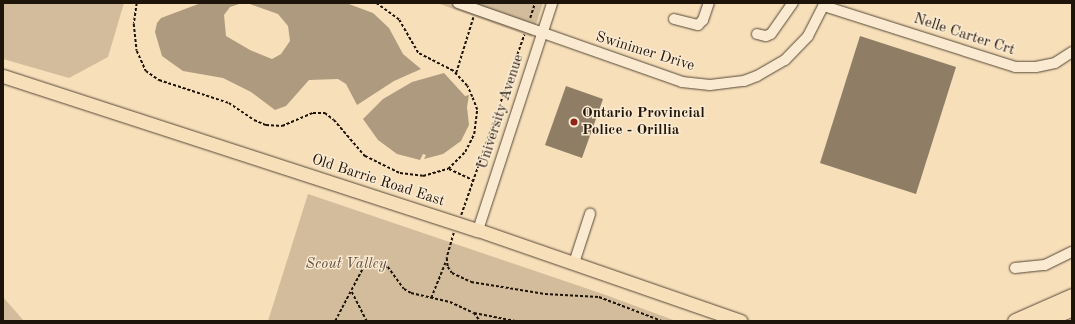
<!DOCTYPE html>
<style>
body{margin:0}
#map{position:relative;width:1075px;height:324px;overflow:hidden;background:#f7dfba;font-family:"Old Standard TT",serif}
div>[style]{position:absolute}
.green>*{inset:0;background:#d2bc9c}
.water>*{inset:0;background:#ae9a7e}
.building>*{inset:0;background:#8f7e65}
.path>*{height:1.5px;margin-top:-0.75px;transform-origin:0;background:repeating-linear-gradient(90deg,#1f1409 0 3px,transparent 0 5px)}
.roads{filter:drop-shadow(0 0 1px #554735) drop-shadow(0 0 1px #554735)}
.minor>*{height:10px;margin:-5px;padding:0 5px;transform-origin:5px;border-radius:5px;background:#faead2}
.major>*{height:13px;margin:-6.5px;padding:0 6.5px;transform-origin:6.5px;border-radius:6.5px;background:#f7dfba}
.highway>*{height:15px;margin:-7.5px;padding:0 7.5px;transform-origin:7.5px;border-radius:7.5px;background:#f7dfba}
.dots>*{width:11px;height:11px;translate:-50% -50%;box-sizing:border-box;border:2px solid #faead2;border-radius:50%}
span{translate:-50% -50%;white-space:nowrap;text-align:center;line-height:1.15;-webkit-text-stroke:3px #faead2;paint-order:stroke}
.street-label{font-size:15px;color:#1f1409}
.poi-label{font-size:15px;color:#1f1409;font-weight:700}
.left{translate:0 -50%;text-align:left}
.park-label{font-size:15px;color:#5e4f3c;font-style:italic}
.frame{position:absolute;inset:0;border:4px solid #1f1409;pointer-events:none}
</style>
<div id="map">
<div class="green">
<i style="clip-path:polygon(3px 3px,124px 3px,108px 57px,69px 78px,3px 59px)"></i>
<i style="clip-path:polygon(437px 3px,543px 3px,532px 37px)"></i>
<i style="clip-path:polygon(308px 194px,603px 294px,676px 321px,268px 321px)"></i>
<i style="clip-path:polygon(3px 297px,24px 321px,3px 321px)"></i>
</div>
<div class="water">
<i style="clip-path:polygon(201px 3px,242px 3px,230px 7px,224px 15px,226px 36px,250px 50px,272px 59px,281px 54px,290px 41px,288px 26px,278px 14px,247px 3px,346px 3px,373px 13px,389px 28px,403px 54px,421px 69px,394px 81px,357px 105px,346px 84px,338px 79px,309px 80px,286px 106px,275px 110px,251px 92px,223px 78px,183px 71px,162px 56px,155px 32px,157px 23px,161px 18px)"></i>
<i style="clip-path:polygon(444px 73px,465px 96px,469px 95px,467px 107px,469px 125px,461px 141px,443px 154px,424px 159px,426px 155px,423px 154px,420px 160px,397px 154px,378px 140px,363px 119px,383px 99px,412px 82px)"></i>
</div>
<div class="building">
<i style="clip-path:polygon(860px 36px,956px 67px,916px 194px,820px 163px)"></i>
<i style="clip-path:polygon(566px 86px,603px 99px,582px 158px,545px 145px)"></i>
</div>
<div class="path">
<i style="left:137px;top:3px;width:21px;rotate:98deg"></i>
<i style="left:134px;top:24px;width:27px;rotate:84deg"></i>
<i style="left:137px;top:51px;width:22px;rotate:66deg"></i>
<i style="left:146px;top:71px;width:16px;rotate:35deg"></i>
<i style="left:159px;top:80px;width:74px;rotate:18.2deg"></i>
<i style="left:229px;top:103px;width:30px;rotate:34deg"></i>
<i style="left:254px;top:120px;width:13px;rotate:23deg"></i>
<i style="left:266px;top:125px;width:16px;rotate:4deg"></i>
<i style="left:282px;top:126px;width:34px;rotate:-23deg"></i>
<i style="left:313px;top:113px;width:12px"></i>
<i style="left:325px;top:113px;width:11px;rotate:38deg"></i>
<i style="left:334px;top:120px;width:48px;rotate:49.3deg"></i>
<i style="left:365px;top:156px;width:39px;rotate:26deg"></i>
<i style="left:400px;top:173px;width:23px;rotate:7deg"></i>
<i style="left:423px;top:176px;width:26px;rotate:-16deg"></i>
<i style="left:448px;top:169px;width:24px;rotate:-45deg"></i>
<i style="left:465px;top:152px;width:20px;rotate:-63deg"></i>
<i style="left:474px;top:134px;width:24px;rotate:-83deg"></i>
<i style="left:477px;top:110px;width:14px;rotate:-111deg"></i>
<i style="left:472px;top:97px;width:12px;rotate:-114deg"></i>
<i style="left:467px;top:86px;width:21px;rotate:-133deg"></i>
<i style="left:453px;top:71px;width:39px;rotate:-153deg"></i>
<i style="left:418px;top:53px;width:38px;rotate:-120deg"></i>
<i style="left:399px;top:20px;width:29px;rotate:-144deg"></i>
<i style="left:530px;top:18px;width:16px;rotate:-72deg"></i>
<i style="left:456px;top:73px;width:58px;rotate:-72.8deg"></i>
<i style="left:449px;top:169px;width:26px;rotate:25deg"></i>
<i style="left:461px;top:215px;width:191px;rotate:-70.7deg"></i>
<i style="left:454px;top:233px;width:26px;rotate:106deg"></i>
<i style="left:447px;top:258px;width:9px;rotate:84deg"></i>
<i style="left:448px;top:267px;width:7px;rotate:56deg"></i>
<i style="left:452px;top:273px;width:21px;rotate:25deg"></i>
<i style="left:471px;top:282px;width:75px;rotate:9.2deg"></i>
<i style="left:545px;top:294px;width:54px;rotate:3.2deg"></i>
<i style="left:599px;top:297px;width:67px;rotate:20.9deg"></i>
<i style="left:365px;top:260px;width:24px;rotate:17deg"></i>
<i style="left:388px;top:267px;width:27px;rotate:54deg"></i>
<i style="left:404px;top:289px;width:8px;rotate:30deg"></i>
<i style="left:411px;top:293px;width:40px;rotate:13deg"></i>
<i style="left:450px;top:302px;width:26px;rotate:25deg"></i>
<i style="left:474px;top:313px;width:42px;rotate:11deg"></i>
<i style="left:352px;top:292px;width:33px;rotate:63deg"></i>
<i style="left:431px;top:298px;width:40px;rotate:-68deg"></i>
<i style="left:474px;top:313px;width:10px;rotate:53deg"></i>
<i style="left:335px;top:321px;width:60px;rotate:-62.2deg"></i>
</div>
<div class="roads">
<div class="minor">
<i style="left:458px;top:3px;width:238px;rotate:19.4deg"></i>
<i style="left:682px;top:82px;width:28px;rotate:6deg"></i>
<i style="left:710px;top:85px;width:34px;rotate:-7deg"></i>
<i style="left:744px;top:81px;width:14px;rotate:-21deg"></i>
<i style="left:757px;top:76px;width:32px;rotate:-30deg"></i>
<i style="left:785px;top:60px;width:33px;rotate:-46deg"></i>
<i style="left:808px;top:36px;width:37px;rotate:-63deg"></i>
<i style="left:824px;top:6px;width:201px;rotate:17.7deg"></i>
<i style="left:1015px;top:67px;width:21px"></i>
<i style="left:1036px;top:67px;width:19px;rotate:-12deg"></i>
<i style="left:1055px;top:63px;width:20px;rotate:-33deg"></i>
<i style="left:674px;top:19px;width:25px;rotate:14deg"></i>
<i style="left:698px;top:25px;width:7px;rotate:-45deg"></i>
<i style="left:703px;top:20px;width:18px;rotate:-71deg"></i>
<i style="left:757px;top:34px;width:9px;rotate:13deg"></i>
<i style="left:766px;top:36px;width:5px;rotate:-22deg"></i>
<i style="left:771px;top:34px;width:38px;rotate:-55deg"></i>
<i style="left:478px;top:230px;width:239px;rotate:-71.9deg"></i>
<i style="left:574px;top:263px;width:52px;rotate:-71.9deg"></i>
<i style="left:1015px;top:268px;width:30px;rotate:-6deg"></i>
<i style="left:1045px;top:265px;width:30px;rotate:-26deg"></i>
</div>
<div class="major">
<i style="left:3px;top:76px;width:499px;rotate:18deg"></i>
<i style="left:478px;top:230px;width:278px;rotate:19.1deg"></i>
</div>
<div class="highway">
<i style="left:1015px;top:321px;width:62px;rotate:-23.7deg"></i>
<i style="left:1042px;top:321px;width:33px;rotate:-23deg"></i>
</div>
</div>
<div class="dots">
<i style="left:574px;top:122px;background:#8f2418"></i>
</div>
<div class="street-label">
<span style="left:964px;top:35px;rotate:18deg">Nelle Carter Crt</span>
<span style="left:645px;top:52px;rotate:17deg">Swinimer Drive</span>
<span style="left:501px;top:112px;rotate:-72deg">University Avenue</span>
<span style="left:378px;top:181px;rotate:18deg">Old Barrie Road East</span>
</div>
<div class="poi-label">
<span class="left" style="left:582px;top:122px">Ontario Provincial<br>Police - Orillia</span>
</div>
<div class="park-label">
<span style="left:346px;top:265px">Scout Valley</span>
</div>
<div class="frame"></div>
</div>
